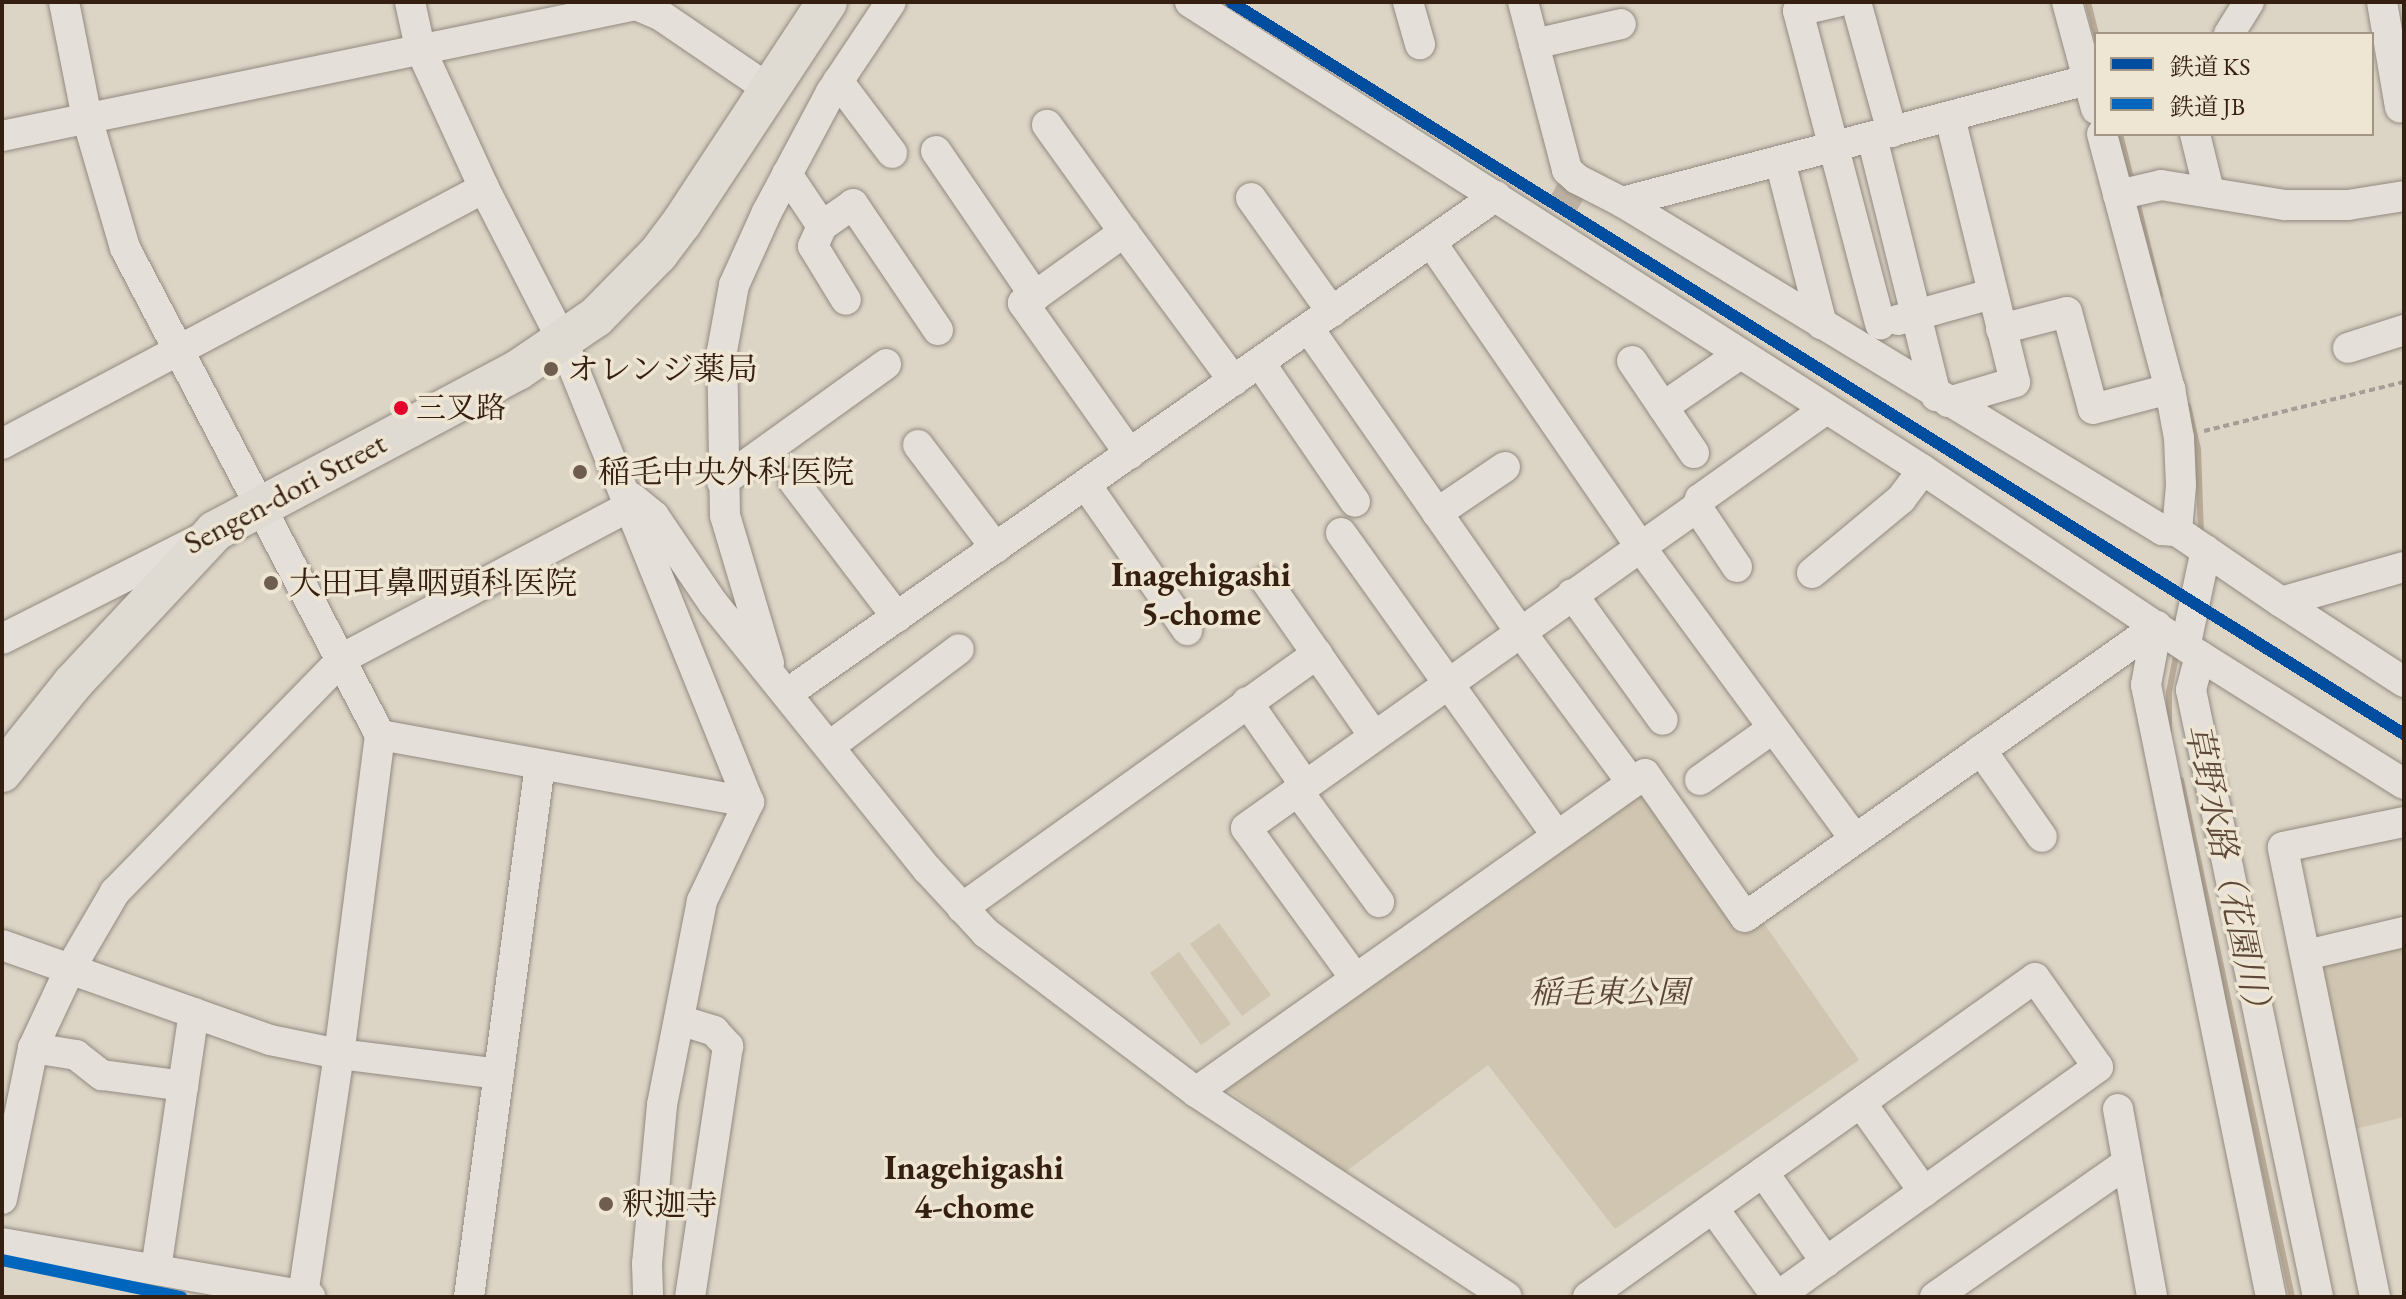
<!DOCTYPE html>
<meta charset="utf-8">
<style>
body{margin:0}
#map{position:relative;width:2406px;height:1299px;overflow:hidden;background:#dcd4c5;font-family:"EB Garamond","Noto Serif JP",serif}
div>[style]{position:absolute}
.green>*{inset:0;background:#d0c5b0}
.stream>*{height:6px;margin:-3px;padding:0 3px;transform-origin:3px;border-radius:3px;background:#b8aa96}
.minor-tunnel>*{height:30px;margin-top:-15px;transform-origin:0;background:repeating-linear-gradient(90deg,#bbb0a1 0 30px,transparent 0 45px)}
.path>*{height:4px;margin-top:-2px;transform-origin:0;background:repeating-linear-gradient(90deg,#a49e97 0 6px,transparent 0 10px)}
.roads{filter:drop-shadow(0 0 2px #928a80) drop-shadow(0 0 2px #928a80)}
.minor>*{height:30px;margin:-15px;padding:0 15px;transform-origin:15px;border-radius:15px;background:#e4e0d9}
.major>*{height:40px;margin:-20px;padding:0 20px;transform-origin:20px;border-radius:20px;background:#dfdbd2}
.rail-1>*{height:12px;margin:-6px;padding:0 6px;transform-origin:6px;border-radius:6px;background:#014ea0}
.rail-2>*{height:12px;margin:-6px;padding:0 6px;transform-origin:6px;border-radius:6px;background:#0065bd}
.dots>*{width:22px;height:22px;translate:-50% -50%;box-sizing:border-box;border:4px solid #eee5d3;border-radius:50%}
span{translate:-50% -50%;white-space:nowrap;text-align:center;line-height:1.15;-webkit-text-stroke:7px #eee5d3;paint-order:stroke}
.bus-label{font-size:30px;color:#351f11}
.left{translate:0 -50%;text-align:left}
.poi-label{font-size:32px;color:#351f11}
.street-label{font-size:32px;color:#351f11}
.park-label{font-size:32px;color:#5a4534;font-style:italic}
.neighbourhood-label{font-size:34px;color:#351f11;font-weight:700}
.water-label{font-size:34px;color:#5e4939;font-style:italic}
.frame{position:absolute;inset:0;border:4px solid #351f11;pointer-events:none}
.legend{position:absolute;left:2094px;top:32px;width:280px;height:104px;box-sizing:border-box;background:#eee5d3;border:2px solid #a49685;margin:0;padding:10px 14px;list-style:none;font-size:24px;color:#351f11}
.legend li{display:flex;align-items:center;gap:16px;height:40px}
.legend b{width:40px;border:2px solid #a49685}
</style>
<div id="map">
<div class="green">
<i style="clip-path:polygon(1642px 786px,1740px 934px,1761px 919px,1859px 1060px,1615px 1229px,1488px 1065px,1344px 1173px,1222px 1086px)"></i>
<i style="clip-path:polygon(1219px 923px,1271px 995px,1242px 1016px,1190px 944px)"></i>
<i style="clip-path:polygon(2404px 942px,2404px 1117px,2347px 1131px,2320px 969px,2325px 959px)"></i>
<i style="clip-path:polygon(1179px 952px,1231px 1024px,1201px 1045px,1150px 973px)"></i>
</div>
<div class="stream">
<i style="left:2088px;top:2px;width:34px;rotate:76deg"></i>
<i style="left:2120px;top:134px;width:49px;rotate:76deg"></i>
<i style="left:2137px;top:201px;width:97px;rotate:76.3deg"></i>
<i style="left:2188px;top:406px;width:44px;rotate:76.9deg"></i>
<i style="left:2198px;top:449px;width:85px;rotate:88deg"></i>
<i style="left:2169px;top:731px;width:39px;rotate:-90deg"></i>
<i style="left:2169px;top:692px;width:42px;rotate:-79deg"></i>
<i style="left:2181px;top:780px;width:529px;rotate:77.88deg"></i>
</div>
<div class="minor-tunnel">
<i style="left:1559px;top:212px;width:29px;rotate:-61deg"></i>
</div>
<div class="path">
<i style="left:2204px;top:431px;width:206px;rotate:-13.8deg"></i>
</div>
<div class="roads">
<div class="minor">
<i style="left:64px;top:2px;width:118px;rotate:78.8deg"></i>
<i style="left:87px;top:118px;width:135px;rotate:73.7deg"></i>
<i style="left:125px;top:248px;width:550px;rotate:62.36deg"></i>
<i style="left:380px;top:735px;width:322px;rotate:97.3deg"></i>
<i style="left:339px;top:1054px;width:245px;rotate:98.5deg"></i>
<i style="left:410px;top:2px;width:47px;rotate:77.7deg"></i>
<i style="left:420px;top:48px;width:154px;rotate:65.4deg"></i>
<i style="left:484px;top:188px;width:173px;rotate:62.8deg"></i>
<i style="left:563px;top:342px;width:496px;rotate:68deg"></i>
<i style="left:749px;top:802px;width:110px;rotate:115.4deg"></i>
<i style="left:702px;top:901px;width:208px;rotate:101.1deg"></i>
<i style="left:662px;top:1105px;width:160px;rotate:95.4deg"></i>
<i style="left:647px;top:1264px;width:33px;rotate:88deg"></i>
<i style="left:1190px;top:2px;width:870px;rotate:32.56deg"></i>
<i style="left:1923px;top:470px;width:334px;rotate:33.9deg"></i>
<i style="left:2200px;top:656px;width:241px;rotate:32.1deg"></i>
<i style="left:1408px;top:2px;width:44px;rotate:74.1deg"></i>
<i style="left:1523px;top:2px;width:174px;rotate:75.3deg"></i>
<i style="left:1567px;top:170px;width:13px;rotate:42deg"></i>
<i style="left:1577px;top:179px;width:51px;rotate:27.1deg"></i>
<i style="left:1622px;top:202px;width:632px;rotate:31.27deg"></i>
<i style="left:2162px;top:530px;width:15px;rotate:4deg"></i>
<i style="left:1837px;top:2px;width:40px;rotate:167deg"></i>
<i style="left:1798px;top:11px;width:324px;rotate:75.3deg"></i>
<i style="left:1856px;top:2px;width:135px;rotate:74.5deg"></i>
<i style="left:2067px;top:2px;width:111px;rotate:74.8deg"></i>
<i style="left:2382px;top:2px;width:107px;rotate:80.3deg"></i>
<i style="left:2229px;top:34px;width:38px;rotate:-58deg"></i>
<i style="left:1534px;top:44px;width:89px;rotate:-12.9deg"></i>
<i style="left:838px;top:81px;width:90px;rotate:53.1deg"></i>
<i style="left:2102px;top:134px;width:264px;rotate:75.1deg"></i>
<i style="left:2170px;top:389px;width:50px;rotate:79.6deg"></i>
<i style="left:2179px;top:438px;width:47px;rotate:87.6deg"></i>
<i style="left:2181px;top:485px;width:46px;rotate:95deg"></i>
<i style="left:2177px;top:531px;width:126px;rotate:34.3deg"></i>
<i style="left:2281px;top:602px;width:128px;rotate:-15.9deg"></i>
<i style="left:2195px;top:134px;width:59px;rotate:76.2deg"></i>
<i style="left:2px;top:136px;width:647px;rotate:-11.67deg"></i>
<i style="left:636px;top:5px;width:26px;rotate:23deg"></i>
<i style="left:660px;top:15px;width:133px;rotate:34.3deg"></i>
<i style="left:1872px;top:137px;width:267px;rotate:76.1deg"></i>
<i style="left:936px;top:151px;width:176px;rotate:55.7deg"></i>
<i style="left:1035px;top:296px;width:14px;rotate:150deg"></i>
<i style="left:1023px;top:303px;width:185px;rotate:54.7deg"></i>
<i style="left:1780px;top:161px;width:169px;rotate:75.6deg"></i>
<i style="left:787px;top:174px;width:63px;rotate:56.1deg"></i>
<i style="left:822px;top:226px;width:38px;rotate:-35deg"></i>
<i style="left:853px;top:204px;width:152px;rotate:56deg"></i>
<i style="left:2118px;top:195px;width:44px;rotate:-13.1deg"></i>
<i style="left:2161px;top:185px;width:126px;rotate:9.2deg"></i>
<i style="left:2285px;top:205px;width:63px"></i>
<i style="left:2348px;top:205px;width:57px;rotate:-9.1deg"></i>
<i style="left:1251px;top:198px;width:140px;rotate:54.6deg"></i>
<i style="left:1622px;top:202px;width:490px;rotate:-14.7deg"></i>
<i style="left:822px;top:226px;width:22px;rotate:114deg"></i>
<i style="left:813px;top:246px;width:63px;rotate:58.6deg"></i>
<i style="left:1124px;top:232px;width:185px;rotate:53.6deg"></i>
<i style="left:1431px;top:242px;width:368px;rotate:55.5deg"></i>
<i style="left:1639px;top:545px;width:365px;rotate:53.7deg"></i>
<i style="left:1035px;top:296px;width:110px;rotate:-35.7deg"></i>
<i style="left:1124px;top:232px;width:132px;rotate:-125.7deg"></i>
<i style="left:1898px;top:320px;width:98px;rotate:-15.5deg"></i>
<i style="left:1309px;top:329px;width:368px;rotate:55.1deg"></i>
<i style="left:1520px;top:631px;width:189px;rotate:53.6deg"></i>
<i style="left:2001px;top:329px;width:68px;rotate:-14.4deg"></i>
<i style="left:2067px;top:312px;width:100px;rotate:75deg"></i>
<i style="left:2093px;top:409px;width:80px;rotate:-14.6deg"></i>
<i style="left:2348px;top:348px;width:59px;rotate:-17.8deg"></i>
<i style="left:1632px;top:361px;width:55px;rotate:56deg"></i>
<i style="left:1260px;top:363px;width:168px;rotate:55.6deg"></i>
<i style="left:1948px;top:402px;width:70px;rotate:-16.6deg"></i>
<i style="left:2015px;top:382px;width:273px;rotate:-103.8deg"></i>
<i style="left:2px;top:444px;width:546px;rotate:-27.97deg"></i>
<i style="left:918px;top:445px;width:129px;rotate:52.9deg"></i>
<i style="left:1694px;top:453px;width:55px;rotate:-124deg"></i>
<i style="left:1663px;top:407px;width:93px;rotate:-34.5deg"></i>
<i style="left:722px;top:482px;width:202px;rotate:-35.7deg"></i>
<i style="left:794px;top:482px;width:170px;rotate:52.7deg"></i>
<i style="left:1086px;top:485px;width:177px;rotate:55.1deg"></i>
<i style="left:632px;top:498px;width:28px;rotate:39deg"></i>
<i style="left:654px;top:516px;width:105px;rotate:55.9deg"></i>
<i style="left:713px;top:603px;width:343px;rotate:51.2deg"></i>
<i style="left:928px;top:870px;width:86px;rotate:47.4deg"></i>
<i style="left:986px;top:933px;width:263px;rotate:37.1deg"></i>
<i style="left:1196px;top:1092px;width:372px;rotate:33.4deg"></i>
<i style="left:1697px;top:507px;width:72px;rotate:56.3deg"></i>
<i style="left:1437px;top:513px;width:82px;rotate:-34.1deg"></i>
<i style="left:1341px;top:533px;width:372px;rotate:54.5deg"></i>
<i style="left:1812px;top:573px;width:116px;rotate:-39.7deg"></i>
<i style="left:1901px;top:499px;width:36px;rotate:-53deg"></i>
<i style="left:1266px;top:581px;width:189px;rotate:55.1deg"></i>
<i style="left:1572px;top:594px;width:155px;rotate:54.2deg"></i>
<i style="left:2281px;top:602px;width:147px;rotate:33deg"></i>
<i style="left:2157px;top:626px;width:60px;rotate:100.6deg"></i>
<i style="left:2146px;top:685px;width:625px;rotate:78.46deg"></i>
<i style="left:2px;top:639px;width:222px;rotate:-26.8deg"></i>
<i style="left:2186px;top:643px;width:95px;rotate:-77.9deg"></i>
<i style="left:2200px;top:656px;width:35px;rotate:105deg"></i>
<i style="left:2191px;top:690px;width:620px;rotate:78.18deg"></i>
<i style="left:769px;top:663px;width:154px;rotate:-106.6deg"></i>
<i style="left:725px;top:515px;width:164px;rotate:-91deg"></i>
<i style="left:722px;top:351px;width:67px;rotate:-79.7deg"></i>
<i style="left:734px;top:285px;width:80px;rotate:-65.7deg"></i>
<i style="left:767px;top:212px;width:136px;rotate:-61.9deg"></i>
<i style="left:831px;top:92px;width:108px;rotate:-56.3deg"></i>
<i style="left:788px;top:693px;width:865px;rotate:-35.07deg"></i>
<i style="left:1247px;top:702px;width:101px;rotate:55.1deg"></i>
<i style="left:380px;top:735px;width:375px;rotate:10.3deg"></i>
<i style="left:830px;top:746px;width:161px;rotate:-36.9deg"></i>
<i style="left:1981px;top:750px;width:106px;rotate:55deg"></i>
<i style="left:1700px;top:780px;width:88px;rotate:-35.3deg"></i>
<i style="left:1297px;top:790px;width:139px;rotate:53.8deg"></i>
<i style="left:962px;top:908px;width:437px;rotate:-35.6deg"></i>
<i style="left:2px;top:945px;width:284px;rotate:19.5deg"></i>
<i style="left:270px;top:1040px;width:70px;rotate:11.5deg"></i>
<i style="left:339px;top:1054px;width:161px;rotate:7.1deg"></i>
<i style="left:2306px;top:955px;width:101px;rotate:-13.2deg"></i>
<i style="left:1355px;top:978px;width:185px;rotate:-126deg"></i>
<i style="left:1246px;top:828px;width:554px;rotate:-35.44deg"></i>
<i style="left:1697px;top:507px;width:9px;rotate:-69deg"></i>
<i style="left:1700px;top:499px;width:155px;rotate:-35.5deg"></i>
<i style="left:679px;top:1020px;width:37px;rotate:17deg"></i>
<i style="left:714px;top:1031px;width:21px;rotate:47deg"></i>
<i style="left:728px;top:1046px;width:254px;rotate:98.6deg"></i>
<i style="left:33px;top:1048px;width:44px;rotate:9.2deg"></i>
<i style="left:76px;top:1055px;width:33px;rotate:38deg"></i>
<i style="left:102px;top:1075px;width:82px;rotate:7.7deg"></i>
<i style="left:1196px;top:1092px;width:550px;rotate:-35.31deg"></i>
<i style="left:1645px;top:774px;width:174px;rotate:55deg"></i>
<i style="left:1745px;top:917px;width:504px;rotate:-35.23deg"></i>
<i style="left:1861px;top:1103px;width:109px;rotate:54.7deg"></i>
<i style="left:2118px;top:1109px;width:191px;rotate:79.7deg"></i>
<i style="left:1763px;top:1172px;width:110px;rotate:55deg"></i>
<i style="left:2px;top:1199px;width:154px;rotate:-78.4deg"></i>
<i style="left:33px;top:1048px;width:87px;rotate:-64.9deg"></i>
<i style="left:70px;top:969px;width:89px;rotate:-59.7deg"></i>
<i style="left:115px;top:892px;width:327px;rotate:-45.7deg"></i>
<i style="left:343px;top:658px;width:325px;rotate:-27.9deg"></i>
<i style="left:1713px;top:1208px;width:110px;rotate:54.3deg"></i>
<i style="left:2px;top:1243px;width:313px;rotate:9.9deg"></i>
<i style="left:156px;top:1269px;width:259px;rotate:-81.6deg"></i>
<i style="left:469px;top:1297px;width:537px;rotate:-82.4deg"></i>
<i style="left:1588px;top:1297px;width:549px;rotate:-35.51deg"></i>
<i style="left:2035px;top:978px;width:109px;rotate:54.7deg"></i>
<i style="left:2098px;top:1067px;width:395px;rotate:144.4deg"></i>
<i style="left:1935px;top:1297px;width:234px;rotate:-34.9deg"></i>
<i style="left:2375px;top:1297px;width:459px;rotate:-101.6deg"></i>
<i style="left:2283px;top:847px;width:124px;rotate:-11.7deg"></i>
</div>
<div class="major">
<i style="left:2px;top:772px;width:114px;rotate:-51.4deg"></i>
<i style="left:73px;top:683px;width:208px;rotate:-46.9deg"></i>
<i style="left:215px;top:531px;width:343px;rotate:-28deg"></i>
<i style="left:518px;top:370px;width:94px;rotate:-34.2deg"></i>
<i style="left:596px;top:317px;width:88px;rotate:-45.5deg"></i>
<i style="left:658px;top:254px;width:40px;rotate:-53deg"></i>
<i style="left:682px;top:222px;width:263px;rotate:-56.6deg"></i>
</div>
</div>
<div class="rail-1">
<i style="left:1231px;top:2px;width:1383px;rotate:31.97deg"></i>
</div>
<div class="rail-2">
<i style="left:2px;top:1260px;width:183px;rotate:11.7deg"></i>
</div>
<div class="dots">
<i style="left:551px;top:369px;background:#6f5e50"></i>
<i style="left:401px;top:408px;background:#e4002b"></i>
<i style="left:580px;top:472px;background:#6f5e50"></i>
<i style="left:271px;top:583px;background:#6f5e50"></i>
<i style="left:606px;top:1204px;background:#6f5e50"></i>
</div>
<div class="bus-label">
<span class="left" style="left:416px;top:408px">三叉路</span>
</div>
<div class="poi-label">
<span class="left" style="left:567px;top:369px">オレンジ薬局</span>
<span class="left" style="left:598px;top:472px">稲毛中央外科医院</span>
<span class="left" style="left:289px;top:583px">大田耳鼻咽頭科医院</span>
<span class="left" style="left:622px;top:1204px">釈迦寺</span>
</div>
<div class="street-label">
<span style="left:285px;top:493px;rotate:-28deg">Sengen-dori Street</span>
</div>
<div class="park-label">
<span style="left:1609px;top:992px">稲毛東公園</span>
</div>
<div class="neighbourhood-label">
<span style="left:1201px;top:594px">Inagehigashi<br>5-chome</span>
<span style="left:974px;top:1187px">Inagehigashi<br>4-chome</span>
</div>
<div class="water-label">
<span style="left:2229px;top:874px;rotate:78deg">草野水路（花園川）</span>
</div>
<div class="frame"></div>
<ul class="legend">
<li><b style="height:10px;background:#014ea0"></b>鉄道 KS</li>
<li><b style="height:10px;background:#0065bd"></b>鉄道 JB</li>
</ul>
</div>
